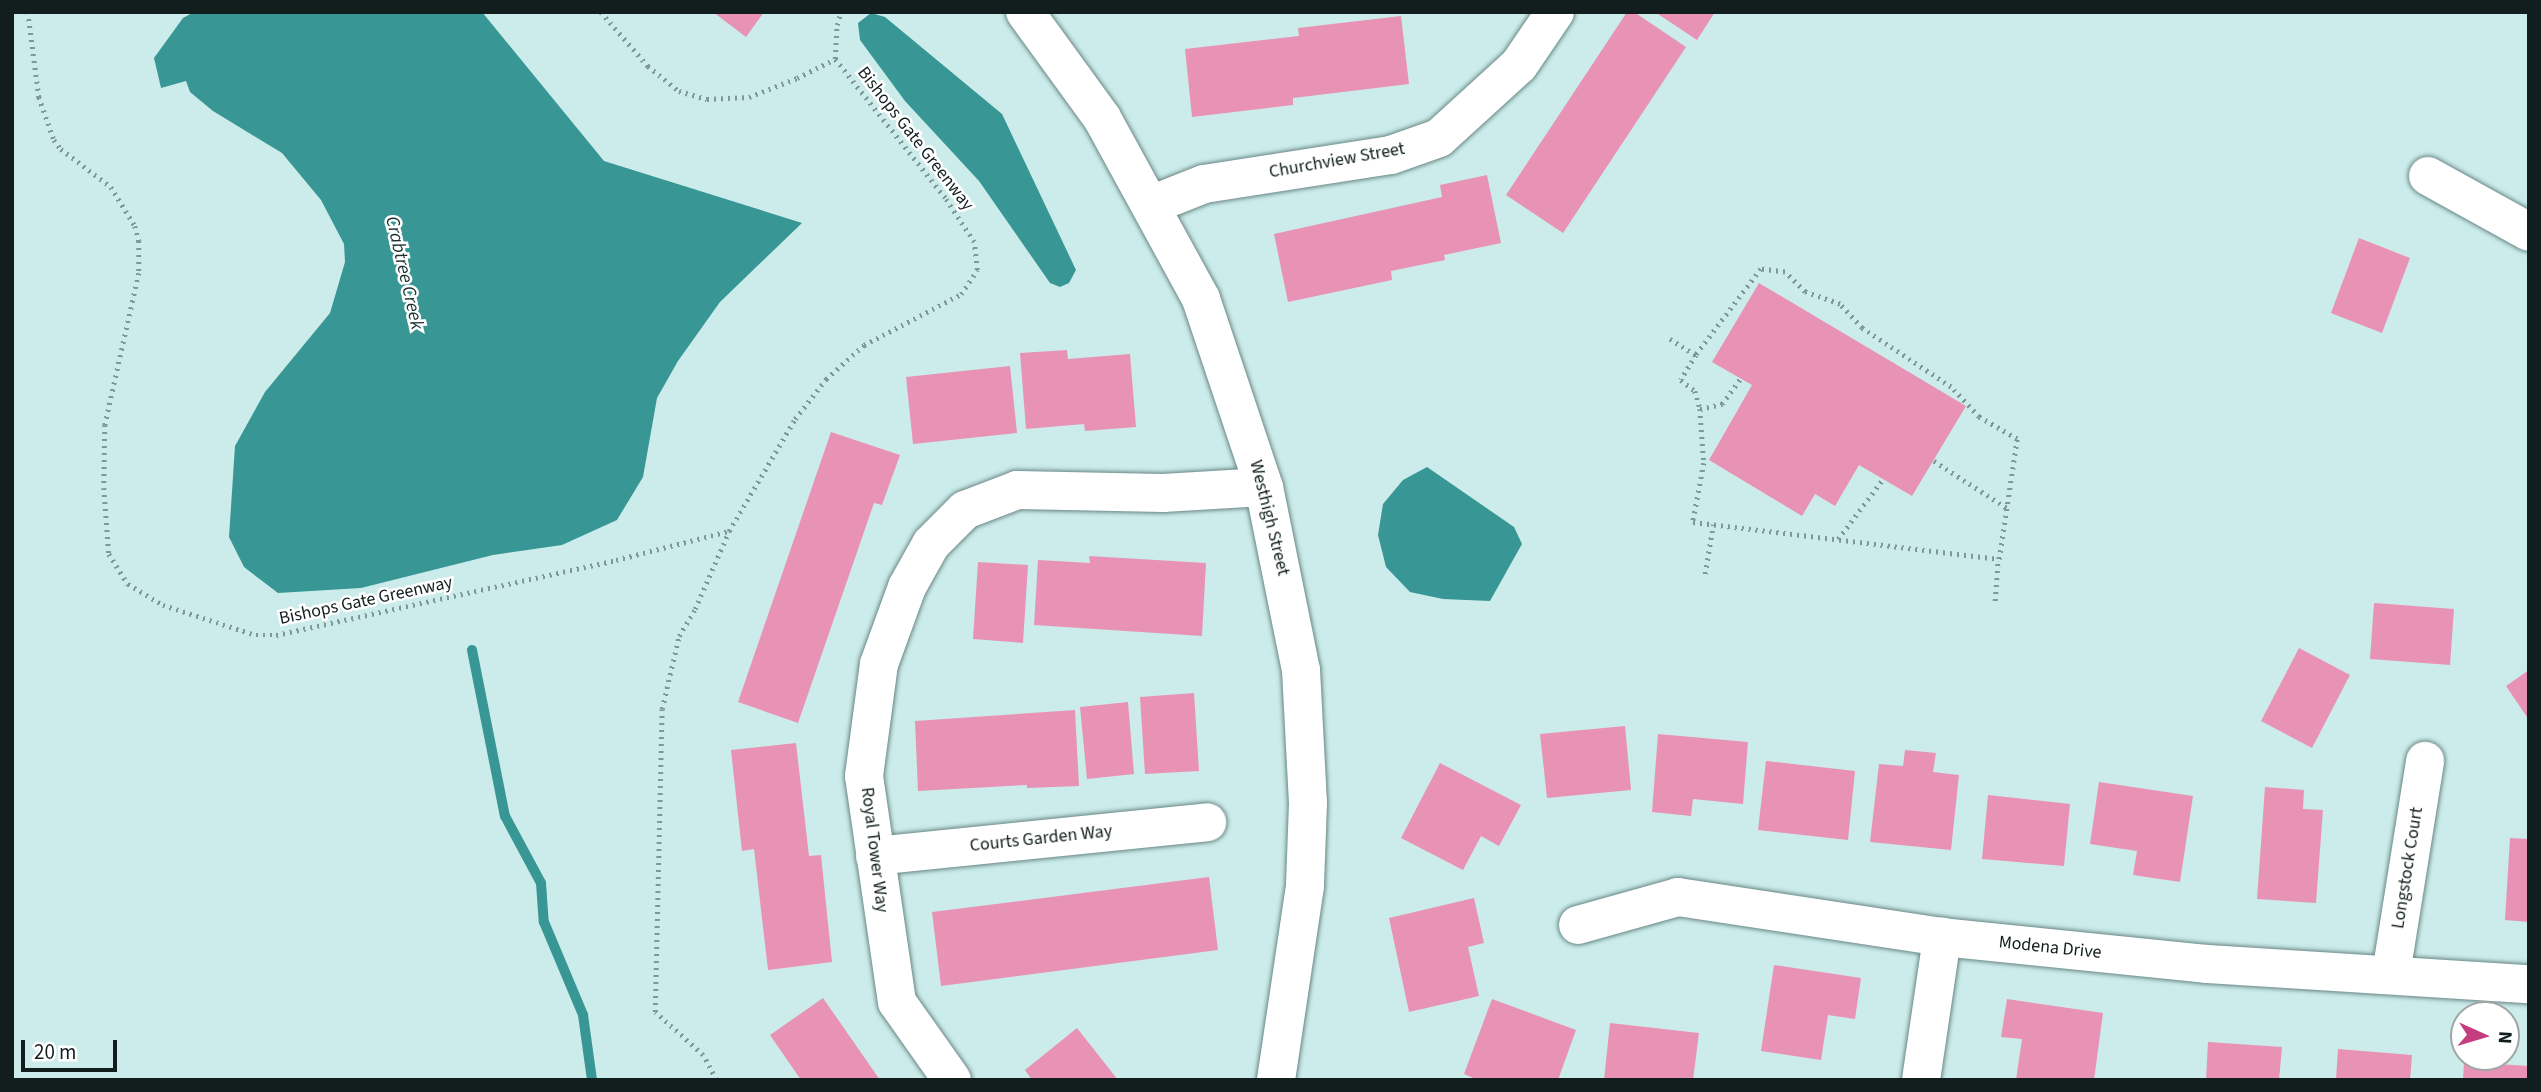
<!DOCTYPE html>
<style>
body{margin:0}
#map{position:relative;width:2541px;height:1092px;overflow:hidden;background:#cbecea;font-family:"Source Sans 3",sans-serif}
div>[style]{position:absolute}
.water>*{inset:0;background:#389795}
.stream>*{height:10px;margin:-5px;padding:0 5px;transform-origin:5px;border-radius:5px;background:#389795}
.building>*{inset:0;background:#e893b5}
.path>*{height:4.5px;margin-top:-2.25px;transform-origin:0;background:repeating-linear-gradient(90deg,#7f9896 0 2px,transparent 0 7px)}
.roads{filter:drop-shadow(0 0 2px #698786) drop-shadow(0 0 2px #698786)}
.minor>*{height:38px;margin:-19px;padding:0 19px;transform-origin:19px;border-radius:19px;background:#fff}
span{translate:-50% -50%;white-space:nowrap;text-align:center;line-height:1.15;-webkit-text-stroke:5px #fff;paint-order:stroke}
.street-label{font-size:18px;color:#121e1d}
.water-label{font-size:19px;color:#1a3030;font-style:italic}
.frame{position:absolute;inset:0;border:14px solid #121e1d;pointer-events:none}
.north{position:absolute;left:2450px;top:1001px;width:70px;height:70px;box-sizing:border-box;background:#fff;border:2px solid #a0a5a5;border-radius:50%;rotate:94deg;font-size:19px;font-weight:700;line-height:28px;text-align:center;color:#121e1d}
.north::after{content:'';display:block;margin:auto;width:24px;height:32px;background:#c43e7f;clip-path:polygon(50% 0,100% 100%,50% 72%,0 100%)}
.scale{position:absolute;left:21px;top:1040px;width:96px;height:32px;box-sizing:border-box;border:4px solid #121e1d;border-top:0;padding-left:9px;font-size:21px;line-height:24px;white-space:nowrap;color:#121e1d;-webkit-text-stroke:5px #fff;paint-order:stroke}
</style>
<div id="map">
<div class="water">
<i style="clip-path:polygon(194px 12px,482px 12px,604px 161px,802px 223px,720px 302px,678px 361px,657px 398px,643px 477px,617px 520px,562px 545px,493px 555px,361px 588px,278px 593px,244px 567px,229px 537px,235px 446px,265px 392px,330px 313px,345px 262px,344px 244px,321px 200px,282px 153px,213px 111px,190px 92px,186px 81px,161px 88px,154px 58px,183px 18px)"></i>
<i style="clip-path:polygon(871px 13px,885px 17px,1002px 114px,1076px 270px,1069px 283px,1060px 287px,1050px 283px,979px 181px,905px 101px,860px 40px,858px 23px)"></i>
<i style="clip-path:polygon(1427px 467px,1514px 527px,1522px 544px,1490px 601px,1443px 599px,1410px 592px,1386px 567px,1378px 535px,1383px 504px,1403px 480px)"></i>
</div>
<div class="stream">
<i style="left:472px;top:650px;width:169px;rotate:78.8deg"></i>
<i style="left:505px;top:816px;width:76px;rotate:61.8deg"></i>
<i style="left:541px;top:883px;width:39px;rotate:86deg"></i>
<i style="left:544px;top:922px;width:101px;rotate:67.2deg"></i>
<i style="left:583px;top:1015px;width:66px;rotate:82.1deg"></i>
</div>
<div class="building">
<i style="clip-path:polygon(713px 12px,764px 12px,746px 37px)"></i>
<i style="clip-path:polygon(1627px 12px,1634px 12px,1686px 47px,1563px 233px,1506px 195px)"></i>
<i style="clip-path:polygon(1655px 12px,1715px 12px,1697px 40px)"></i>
<i style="clip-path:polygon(1401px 16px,1409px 84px,1293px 98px,1293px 105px,1192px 117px,1185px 49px,1299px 36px,1298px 28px)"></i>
<i style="clip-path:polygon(1487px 175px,1501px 243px,1444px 255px,1445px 260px,1391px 271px,1392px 280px,1288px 302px,1274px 234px,1442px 197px,1440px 185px)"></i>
<i style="clip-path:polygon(2359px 238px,2410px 258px,2382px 333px,2331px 313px)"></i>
<i style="clip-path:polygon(1759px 283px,1966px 406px,1912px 496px,1859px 465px,1835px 506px,1815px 494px,1802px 516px,1709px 460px,1752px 385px,1712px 362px)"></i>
<i style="clip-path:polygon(1067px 350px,1068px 359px,1130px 354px,1136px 427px,1085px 431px,1084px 424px,1026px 429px,1020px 353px)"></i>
<i style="clip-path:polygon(1010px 366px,1017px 433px,913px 444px,906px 377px)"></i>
<i style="clip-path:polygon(831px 432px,900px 455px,882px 505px,874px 503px,798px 723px,738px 702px)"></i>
<i style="clip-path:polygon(1089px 556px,1206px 563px,1202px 636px,1034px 625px,1038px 560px,1090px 563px)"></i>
<i style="clip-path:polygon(978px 562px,1028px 565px,1023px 643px,973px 639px)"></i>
<i style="clip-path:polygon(2374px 603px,2454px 609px,2450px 665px,2370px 659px)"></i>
<i style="clip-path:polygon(2299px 648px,2350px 675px,2312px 748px,2261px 721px)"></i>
<i style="clip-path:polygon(2529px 670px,2529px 720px,2506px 686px)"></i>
<i style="clip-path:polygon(1194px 693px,1199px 771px,1145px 774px,1140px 697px)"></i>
<i style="clip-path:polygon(1128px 702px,1134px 774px,1087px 779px,1080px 707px)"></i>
<i style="clip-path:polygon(1075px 710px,1079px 786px,1027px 788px,1027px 785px,918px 791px,915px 721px)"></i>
<i style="clip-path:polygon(1625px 726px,1631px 790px,1547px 798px,1540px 734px)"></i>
<i style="clip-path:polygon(1658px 734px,1748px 742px,1743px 804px,1693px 799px,1691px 816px,1652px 812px)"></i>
<i style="clip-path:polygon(796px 743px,809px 856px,821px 855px,832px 962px,768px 970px,754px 849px,742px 851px,731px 750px)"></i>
<i style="clip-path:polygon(1905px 750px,1936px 753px,1933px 772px,1959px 775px,1951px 850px,1870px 842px,1879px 764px,1903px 766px)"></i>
<i style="clip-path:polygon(1766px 761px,1855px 771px,1848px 840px,1758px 830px)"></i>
<i style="clip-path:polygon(1440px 763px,1521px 805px,1499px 846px,1481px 836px,1463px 870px,1401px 838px)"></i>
<i style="clip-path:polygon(2099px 782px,2193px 796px,2180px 882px,2133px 875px,2137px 851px,2090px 844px)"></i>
<i style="clip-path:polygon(2265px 787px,2304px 790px,2303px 809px,2323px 810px,2316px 903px,2257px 899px)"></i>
<i style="clip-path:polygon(1988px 795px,2070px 804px,2064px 866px,1982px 859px)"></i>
<i style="clip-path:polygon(2510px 838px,2529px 839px,2529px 922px,2505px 920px)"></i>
<i style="clip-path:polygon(1209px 877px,1218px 950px,941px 986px,932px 912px)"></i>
<i style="clip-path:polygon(1474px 898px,1484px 943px,1468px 947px,1479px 996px,1409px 1012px,1389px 918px)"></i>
<i style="clip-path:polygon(1774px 965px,1861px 978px,1855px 1019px,1828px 1015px,1821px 1060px,1761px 1051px)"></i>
<i style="clip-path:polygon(823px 998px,880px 1080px,801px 1080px,770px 1035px)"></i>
<i style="clip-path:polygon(1492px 999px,1576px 1030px,1558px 1080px,1478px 1080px,1464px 1074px)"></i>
<i style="clip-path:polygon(2007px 999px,2103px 1013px,2094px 1080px,2016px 1080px,2022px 1039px,2001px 1037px)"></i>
<i style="clip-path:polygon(1610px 1023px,1699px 1033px,1693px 1080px,1604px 1080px)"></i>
<i style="clip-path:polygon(1077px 1028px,1118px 1080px,1032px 1080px,1025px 1070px)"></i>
<i style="clip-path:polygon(2208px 1042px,2282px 1047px,2279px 1080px,2206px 1080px)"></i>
<i style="clip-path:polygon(2338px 1049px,2412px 1055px,2410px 1080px,2336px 1080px)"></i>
<i style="clip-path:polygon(2464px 1062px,2529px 1066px,2529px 1080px,2463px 1080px)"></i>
</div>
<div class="path">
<i style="left:28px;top:12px;width:86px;rotate:82.6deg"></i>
<i style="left:39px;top:97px;width:46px;rotate:70.8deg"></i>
<i style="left:54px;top:140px;width:11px;rotate:52deg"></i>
<i style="left:61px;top:149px;width:63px;rotate:37.2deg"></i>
<i style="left:111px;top:187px;width:46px;rotate:58.4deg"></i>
<i style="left:135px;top:226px;width:16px;rotate:75deg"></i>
<i style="left:139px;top:241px;width:32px;rotate:90deg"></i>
<i style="left:139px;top:273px;width:156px;rotate:102.6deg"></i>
<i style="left:105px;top:425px;width:63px;rotate:90.9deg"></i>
<i style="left:104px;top:488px;width:66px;rotate:85.7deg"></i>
<i style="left:109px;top:554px;width:36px;rotate:58deg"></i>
<i style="left:128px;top:584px;width:41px;rotate:31deg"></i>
<i style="left:163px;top:605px;width:98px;rotate:17.9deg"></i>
<i style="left:256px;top:635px;width:20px"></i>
<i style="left:276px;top:635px;width:348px;rotate:-12.4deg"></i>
<i style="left:616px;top:560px;width:117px;rotate:-14.4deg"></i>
<i style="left:601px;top:12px;width:72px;rotate:49deg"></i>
<i style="left:648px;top:66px;width:40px;rotate:39deg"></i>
<i style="left:679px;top:91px;width:29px;rotate:16deg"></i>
<i style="left:707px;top:99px;width:42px;rotate:-2.7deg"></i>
<i style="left:749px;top:97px;width:52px;rotate:-21.6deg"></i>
<i style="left:797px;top:78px;width:42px;rotate:-26.6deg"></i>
<i style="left:835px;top:59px;width:34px;rotate:-87deg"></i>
<i style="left:837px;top:25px;width:14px;rotate:-73deg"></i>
<i style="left:1670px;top:339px;width:31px;rotate:32deg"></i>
<i style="left:1696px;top:355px;width:29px;rotate:121deg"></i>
<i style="left:1681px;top:380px;width:18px;rotate:38deg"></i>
<i style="left:1695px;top:391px;width:19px;rotate:74deg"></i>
<i style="left:1700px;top:409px;width:54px;rotate:85.8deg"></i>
<i style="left:1704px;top:463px;width:60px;rotate:100.6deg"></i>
<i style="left:1693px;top:522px;width:308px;rotate:6.9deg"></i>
<i style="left:1999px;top:559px;width:121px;rotate:-81.5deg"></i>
<i style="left:2017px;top:439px;width:44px;rotate:-149.9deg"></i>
<i style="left:1979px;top:417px;width:41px;rotate:-133deg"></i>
<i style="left:1951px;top:387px;width:107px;rotate:-146.5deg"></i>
<i style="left:1862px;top:328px;width:33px;rotate:-133deg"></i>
<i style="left:1840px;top:304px;width:37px;rotate:-161deg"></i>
<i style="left:1805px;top:292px;width:28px;rotate:-135deg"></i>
<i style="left:1785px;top:272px;width:24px;rotate:-173deg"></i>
<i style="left:1761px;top:269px;width:108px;rotate:127.1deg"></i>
<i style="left:1700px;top:409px;width:23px;rotate:-13deg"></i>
<i style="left:1722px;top:404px;width:32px;rotate:-54deg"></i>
<i style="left:1934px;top:461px;width:87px;rotate:32.8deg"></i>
<i style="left:1838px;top:539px;width:75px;rotate:-53.1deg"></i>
<i style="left:1705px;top:574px;width:50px;rotate:-80.7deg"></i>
<i style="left:1995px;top:601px;width:43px;rotate:-86deg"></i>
<i style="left:716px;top:1080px;width:28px;rotate:-117deg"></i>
<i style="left:703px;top:1055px;width:64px;rotate:-138.1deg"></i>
<i style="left:655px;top:1012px;width:303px;rotate:-88.7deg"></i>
<i style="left:662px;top:709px;width:75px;rotate:-76.9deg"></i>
<i style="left:679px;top:636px;width:31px;rotate:-59deg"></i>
<i style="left:695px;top:609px;width:85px;rotate:-66.4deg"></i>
<i style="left:729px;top:531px;width:130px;rotate:-59.5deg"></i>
<i style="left:795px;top:419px;width:51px;rotate:-52.2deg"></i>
<i style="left:826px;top:379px;width:51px;rotate:-41.8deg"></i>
<i style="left:864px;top:345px;width:110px;rotate:-27.7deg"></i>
<i style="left:961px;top:294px;width:29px;rotate:-56deg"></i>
<i style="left:977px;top:270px;width:28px;rotate:-96deg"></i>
<i style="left:974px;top:242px;width:53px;rotate:-123.4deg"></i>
<i style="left:945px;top:198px;width:177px;rotate:-128.4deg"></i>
</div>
<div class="roads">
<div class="minor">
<i style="left:1025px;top:12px;width:131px;rotate:54deg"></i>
<i style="left:1102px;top:118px;width:206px;rotate:61.3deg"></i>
<i style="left:1201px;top:299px;width:198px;rotate:71.5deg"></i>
<i style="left:1264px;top:487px;width:187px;rotate:78.6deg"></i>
<i style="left:1301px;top:670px;width:133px;rotate:87deg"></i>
<i style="left:1308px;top:803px;width:83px;rotate:92.1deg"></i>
<i style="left:1305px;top:886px;width:196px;rotate:98.5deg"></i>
<i style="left:2428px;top:176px;width:115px;rotate:29deg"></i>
<i style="left:1151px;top:205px;width:57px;rotate:-21.6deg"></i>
<i style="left:1204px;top:184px;width:189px;rotate:-8.8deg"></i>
<i style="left:1391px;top:155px;width:51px;rotate:-19.5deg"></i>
<i style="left:1439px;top:138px;width:108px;rotate:-42.4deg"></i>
<i style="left:1519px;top:65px;width:64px;rotate:-55.8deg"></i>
<i style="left:875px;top:856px;width:334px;rotate:-5.8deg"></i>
<i style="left:1578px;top:925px;width:104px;rotate:-15.6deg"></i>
<i style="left:1678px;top:897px;width:267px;rotate:8.6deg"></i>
<i style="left:1942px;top:937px;width:266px;rotate:5.8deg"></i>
<i style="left:2207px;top:964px;width:323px;rotate:3.6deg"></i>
<i style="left:2391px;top:974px;width:216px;rotate:-80.9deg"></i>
<i style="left:952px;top:1080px;width:95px;rotate:-125.2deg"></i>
<i style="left:897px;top:1002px;width:228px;rotate:-98.3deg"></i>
<i style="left:864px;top:776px;width:113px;rotate:-82.4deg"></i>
<i style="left:879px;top:664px;width:82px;rotate:-70deg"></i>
<i style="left:907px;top:587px;width:49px;rotate:-60.8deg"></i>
<i style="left:931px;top:544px;width:48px;rotate:-45deg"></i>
<i style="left:965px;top:510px;width:56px;rotate:-21deg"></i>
<i style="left:1017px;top:490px;width:146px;rotate:1.2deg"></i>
<i style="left:1163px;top:493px;width:101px;rotate:-3.4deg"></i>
<i style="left:1921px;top:1080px;width:145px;rotate:-81.6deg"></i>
</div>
</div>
<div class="street-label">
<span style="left:915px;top:139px;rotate:52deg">Bishops Gate Greenway</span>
<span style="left:1337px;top:161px;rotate:-10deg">Churchview Street</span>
<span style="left:1269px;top:518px;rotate:76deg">Westhigh Street</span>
<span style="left:366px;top:601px;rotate:-12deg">Bishops Gate Greenway</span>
<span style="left:1041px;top:839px;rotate:-6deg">Courts Garden Way</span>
<span style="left:874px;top:850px;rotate:83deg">Royal Tower Way</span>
<span style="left:2408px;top:868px;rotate:-81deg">Longstock Court</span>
<span style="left:2050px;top:948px;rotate:6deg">Modena Drive</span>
</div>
<div class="water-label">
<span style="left:404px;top:273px;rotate:77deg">Crabtree Creek</span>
</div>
<div class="frame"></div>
<div class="north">N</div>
<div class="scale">20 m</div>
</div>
